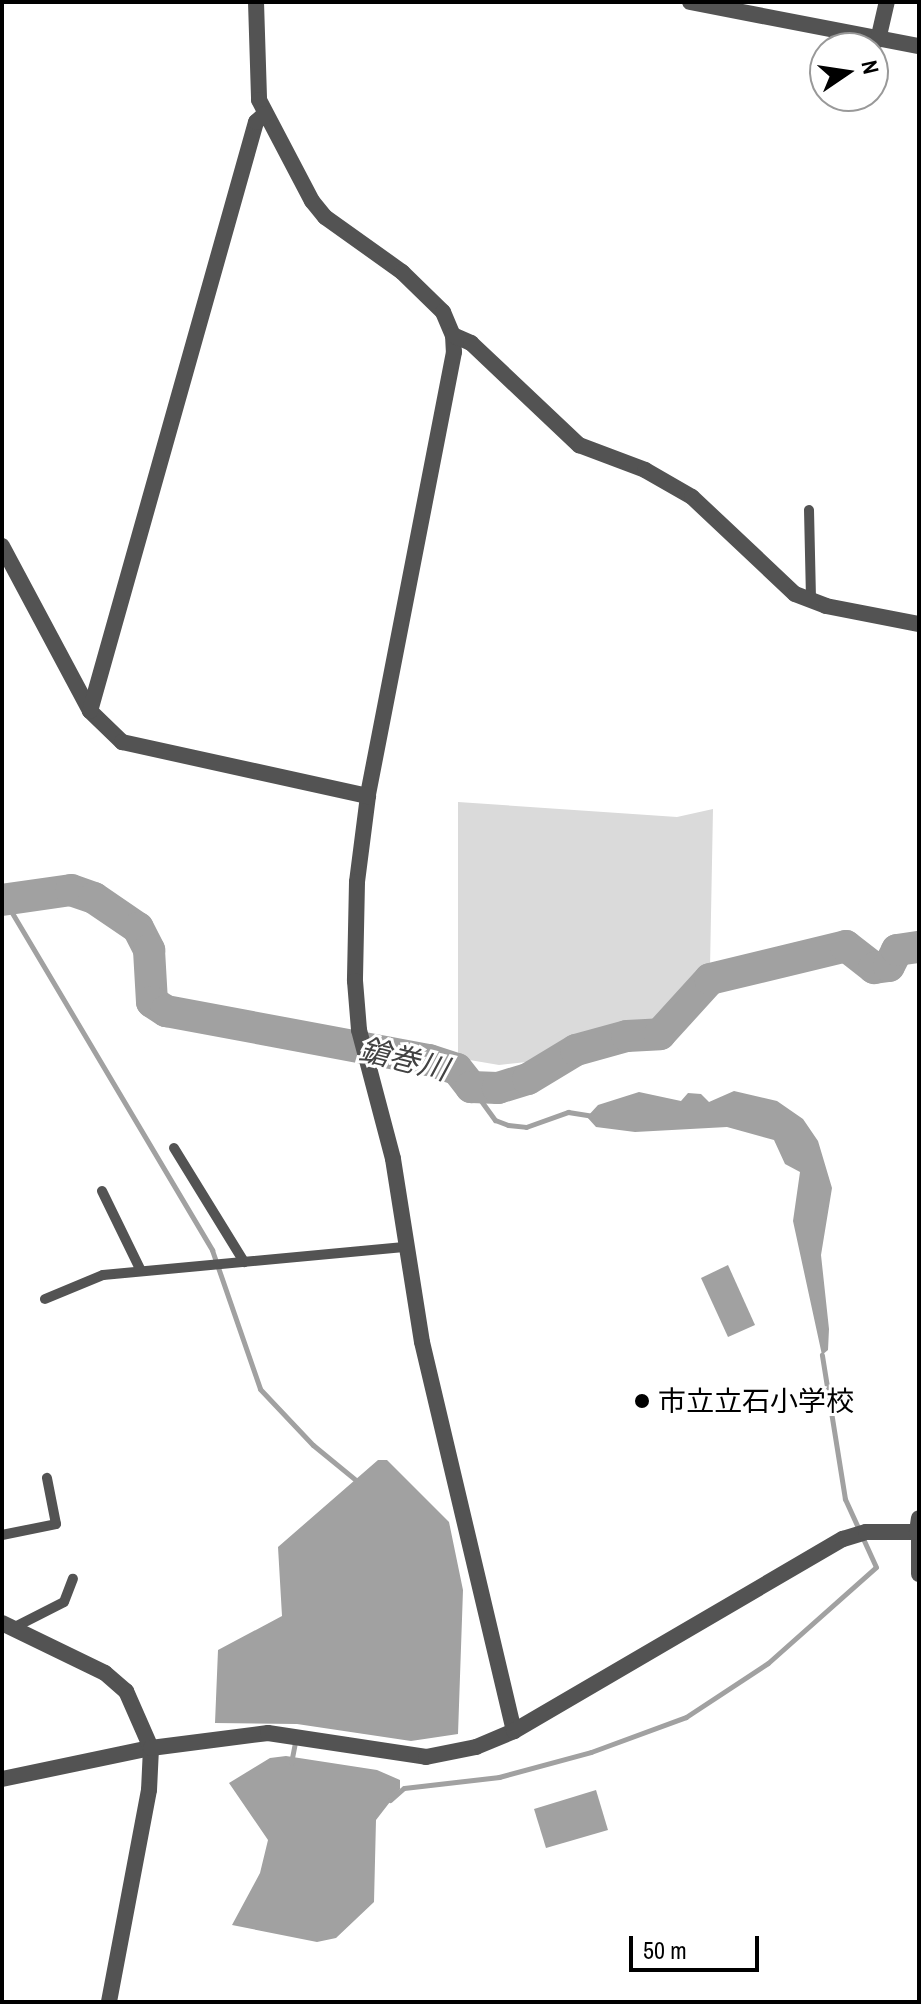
<!DOCTYPE html>
<meta charset="utf-8">
<style>
body{margin:0}
#map{position:relative;width:921px;height:2004px;overflow:hidden;background:#fff;font-family:"Archivo Narrow","Noto Sans JP",sans-serif}
div>[style]{position:absolute}
.green>*{inset:0;background:#dadada}
.water>*{inset:0;background:#a1a1a1}
.stream>*{height:5px;margin:-2.5px;padding:0 2.5px;transform-origin:2.5px;border-radius:2.5px;background:#a1a1a1}
.river>*{height:32px;margin:-16px;padding:0 16px;transform-origin:16px;border-radius:16px;background:#a1a1a1}
.service>*{height:10px;margin:-5px;padding:0 5px;transform-origin:5px;border-radius:5px;background:#535353}
.minor>*{height:16px;margin:-8px;padding:0 8px;transform-origin:8px;border-radius:8px;background:#535353}
.tertiary>*{height:16px;margin:-8px;padding:0 8px;transform-origin:8px;border-radius:8px;background:#535353}
.dots>*{width:22px;height:22px;translate:-50% -50%;box-sizing:border-box;border:4px solid #fff;border-radius:50%}
span{translate:-50% -50%;white-space:nowrap;text-align:center;line-height:1.15;-webkit-text-stroke:6px #fff;paint-order:stroke}
.poi-label{font-size:28px;color:#000}
.left{translate:0 -50%;text-align:left}
.water-label{font-size:30px;color:#424242;font-style:italic}
.frame{position:absolute;inset:0;border:4px solid #000;pointer-events:none}
.north{position:absolute;left:809px;top:32px;width:80px;height:80px;box-sizing:border-box;background:#fff;border:2px solid #999;border-radius:50%;rotate:77deg;font-size:22px;font-weight:700;line-height:32px;text-align:center;color:#000}
.north::after{content:'';display:block;margin:auto;width:28px;height:36px;background:#000;clip-path:polygon(50% 0,100% 100%,50% 72%,0 100%)}
.scale{position:absolute;left:629px;top:1936px;width:130px;height:36px;box-sizing:border-box;border:4px solid #000;border-top:0;padding-left:10px;font-size:24px;line-height:28px;white-space:nowrap;color:#000;-webkit-text-stroke:6px #fff;paint-order:stroke}
</style>
<div id="map">
<div class="green">
<i style="clip-path:polygon(458px 802px,677px 817px,713px 809px,710px 968px,668px 1016px,650px 1027px,606px 1032px,536px 1061px,499px 1065px,458px 1058px)"></i>
</div>
<div class="water">
<i style="clip-path:polygon(734px 1091px,777px 1101px,803px 1119px,818px 1141px,832px 1188px,821px 1255px,829px 1329px,828px 1350px,822px 1355px,793px 1221px,800px 1172px,785px 1164px,774px 1140px,727px 1127px,635px 1132px,596px 1127px,587px 1117px,598px 1105px,639px 1092px,681px 1101px,688px 1093px,701px 1094px,709px 1102px)"></i>
<i style="clip-path:polygon(728px 1265px,755px 1325px,728px 1337px,701px 1278px)"></i>
<i style="clip-path:polygon(378px 1460px,387px 1460px,449px 1522px,463px 1590px,458px 1734px,411px 1741px,297px 1724px,215px 1723px,218px 1650px,282px 1616px,278px 1547px)"></i>
<i style="clip-path:polygon(286px 1756px,377px 1770px,400px 1780px,400px 1789px,376px 1820px,374px 1902px,336px 1938px,317px 1942px,232px 1925px,260px 1873px,268px 1840px,229px 1783px,270px 1758px)"></i>
<i style="clip-path:polygon(596px 1790px,608px 1830px,546px 1848px,534px 1809px)"></i>
</div>
<div class="stream">
<i style="left:5px;top:901px;width:406px;rotate:59.3deg"></i>
<i style="left:212px;top:1250px;width:147px;rotate:70.9deg"></i>
<i style="left:260px;top:1389px;width:77px;rotate:46.6deg"></i>
<i style="left:313px;top:1445px;width:57px;rotate:39.3deg"></i>
<i style="left:471px;top:1087px;width:41px;rotate:54deg"></i>
<i style="left:495px;top:1120px;width:14px;rotate:21deg"></i>
<i style="left:508px;top:1125px;width:18px;rotate:6deg"></i>
<i style="left:526px;top:1127px;width:45px;rotate:-19.7deg"></i>
<i style="left:568px;top:1112px;width:24px;rotate:9deg"></i>
<i style="left:291px;top:1763px;width:21px;rotate:-79deg"></i>
<i style="left:390px;top:1800px;width:18px;rotate:-41deg"></i>
<i style="left:404px;top:1788px;width:96px;rotate:-6.6deg"></i>
<i style="left:499px;top:1777px;width:95px;rotate:-15.2deg"></i>
<i style="left:591px;top:1752px;width:101px;rotate:-20.2deg"></i>
<i style="left:686px;top:1717px;width:98px;rotate:-33.4deg"></i>
<i style="left:768px;top:1663px;width:144px;rotate:-41.6deg"></i>
<i style="left:876px;top:1567px;width:75px;rotate:-114.5deg"></i>
<i style="left:845px;top:1499px;width:146px;rotate:-99.1deg"></i>
</div>
<div class="river">
<i style="left:2px;top:900px;width:70px;rotate:-8.2deg"></i>
<i style="left:71px;top:890px;width:24px;rotate:19deg"></i>
<i style="left:94px;top:898px;width:53px;rotate:34.3deg"></i>
<i style="left:138px;top:928px;width:25px;rotate:63deg"></i>
<i style="left:149px;top:950px;width:52px;rotate:86.7deg"></i>
<i style="left:152px;top:1002px;width:17px;rotate:33deg"></i>
<i style="left:166px;top:1011px;width:268px;rotate:10.6deg"></i>
<i style="left:429px;top:1060px;width:29px;rotate:18deg"></i>
<i style="left:457px;top:1069px;width:23px;rotate:52deg"></i>
<i style="left:471px;top:1087px;width:27px;rotate:2deg"></i>
<i style="left:498px;top:1088px;width:31px;rotate:-17deg"></i>
<i style="left:528px;top:1079px;width:56px;rotate:-31.1deg"></i>
<i style="left:576px;top:1050px;width:53px;rotate:-15.4deg"></i>
<i style="left:627px;top:1036px;width:33px;rotate:-3deg"></i>
<i style="left:660px;top:1034px;width:74px;rotate:-47.7deg"></i>
<i style="left:710px;top:979px;width:140px;rotate:-13.6deg"></i>
<i style="left:846px;top:946px;width:36px;rotate:38deg"></i>
<i style="left:874px;top:968px;width:15px;rotate:-8deg"></i>
<i style="left:889px;top:966px;width:18px;rotate:-63deg"></i>
<i style="left:897px;top:950px;width:22px;rotate:-8deg"></i>
</div>
<div class="service">
<i style="left:809px;top:510px;width:90px;rotate:88.7deg"></i>
<i style="left:174px;top:1148px;width:134px;rotate:58.4deg"></i>
<i style="left:102px;top:1191px;width:89px;rotate:64deg"></i>
<i style="left:45px;top:1299px;width:63px;rotate:-22.5deg"></i>
<i style="left:103px;top:1275px;width:305px;rotate:-5.3deg"></i>
<i style="left:2px;top:1535px;width:55px;rotate:-11.5deg"></i>
<i style="left:56px;top:1524px;width:47px;rotate:-101.1deg"></i>
<i style="left:11px;top:1629px;width:59px;rotate:-27deg"></i>
<i style="left:64px;top:1602px;width:25px;rotate:-69deg"></i>
</div>
<div class="minor">
<i style="left:256px;top:2px;width:98px;rotate:88.2deg"></i>
<i style="left:259px;top:100px;width:114px;rotate:62.3deg"></i>
<i style="left:312px;top:201px;width:21px;rotate:51deg"></i>
<i style="left:325px;top:217px;width:95px;rotate:35.5deg"></i>
<i style="left:402px;top:272px;width:57px;rotate:44.3deg"></i>
<i style="left:443px;top:312px;width:25px;rotate:67deg"></i>
<i style="left:453px;top:335px;width:17px;rotate:87deg"></i>
<i style="left:454px;top:352px;width:452px;rotate:101deg"></i>
<i style="left:368px;top:796px;width:87px;rotate:97.3deg"></i>
<i style="left:357px;top:882px;width:99px;rotate:91.2deg"></i>
<i style="left:355px;top:981px;width:49px;rotate:85.3deg"></i>
<i style="left:359px;top:1030px;width:133px;rotate:75.2deg"></i>
<i style="left:393px;top:1159px;width:185px;rotate:81deg"></i>
<i style="left:422px;top:1342px;width:400px;rotate:76.7deg"></i>
<i style="left:690px;top:2px;width:233px;rotate:10.9deg"></i>
<i style="left:878px;top:40px;width:39px;rotate:-77deg"></i>
<i style="left:453px;top:335px;width:20px;rotate:24deg"></i>
<i style="left:471px;top:343px;width:149px;rotate:43.4deg"></i>
<i style="left:579px;top:445px;width:71px;rotate:20.7deg"></i>
<i style="left:645px;top:470px;width:54px;rotate:29.9deg"></i>
<i style="left:692px;top:497px;width:141px;rotate:43.3deg"></i>
<i style="left:795px;top:594px;width:33px;rotate:21deg"></i>
<i style="left:826px;top:606px;width:95px;rotate:11deg"></i>
<i style="left:2px;top:546px;width:187px;rotate:61.9deg"></i>
<i style="left:90px;top:711px;width:45px;rotate:44.1deg"></i>
<i style="left:122px;top:742px;width:252px;rotate:12.4deg"></i>
<i style="left:90px;top:711px;width:612px;rotate:-74.26deg"></i>
<i style="left:256px;top:122px;width:12px;rotate:-42deg"></i>
<i style="left:919px;top:1532px;width:42px;rotate:90deg"></i>
<i style="left:2px;top:1779px;width:152px;rotate:-11.8deg"></i>
<i style="left:151px;top:1748px;width:42px;rotate:92.7deg"></i>
<i style="left:149px;top:1790px;width:216px;rotate:100.7deg"></i>
</div>
<div class="tertiary">
<i style="left:2px;top:1623px;width:114px;rotate:25.9deg"></i>
<i style="left:105px;top:1673px;width:28px;rotate:41deg"></i>
<i style="left:126px;top:1691px;width:62px;rotate:66.3deg"></i>
<i style="left:151px;top:1748px;width:118px;rotate:-7.3deg"></i>
<i style="left:268px;top:1733px;width:160px;rotate:8.6deg"></i>
<i style="left:426px;top:1757px;width:51px;rotate:-11.3deg"></i>
<i style="left:476px;top:1747px;width:41px;rotate:-22.8deg"></i>
<i style="left:514px;top:1731px;width:381px;rotate:-30.3deg"></i>
<i style="left:843px;top:1539px;width:24px;rotate:-17deg"></i>
<i style="left:866px;top:1532px;width:51px"></i>
<i style="left:917px;top:1532px;width:14px;rotate:-82deg"></i>
</div>
<div class="dots">
<i style="left:642px;top:1401px;background:#000"></i>
</div>
<div class="poi-label">
<span class="left" style="left:658px;top:1401px">市立立石小学校</span>
</div>
<div class="water-label">
<span style="left:404px;top:1059px;rotate:14deg">鎗巻川</span>
</div>
<div class="frame"></div>
<div class="north">N</div>
<div class="scale">50 m</div>
</div>
